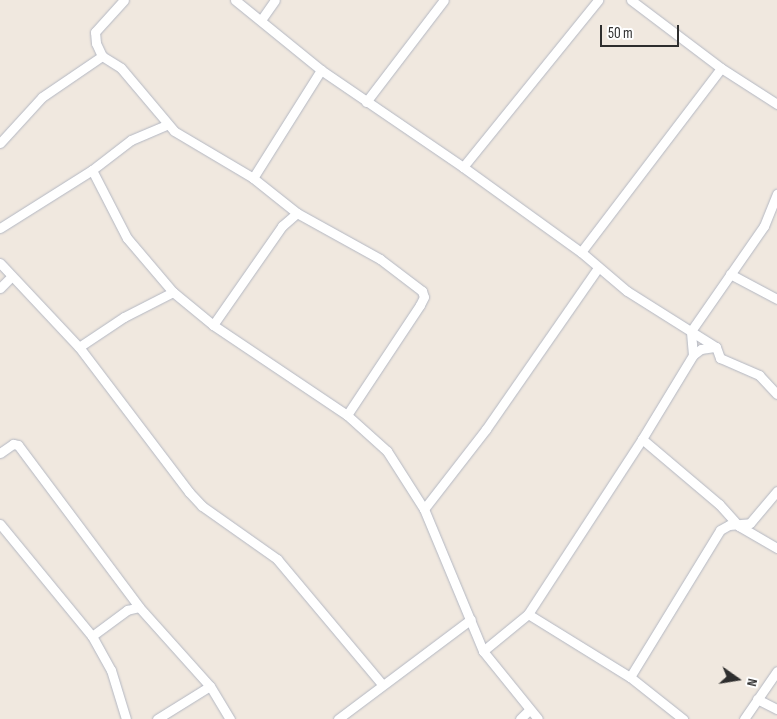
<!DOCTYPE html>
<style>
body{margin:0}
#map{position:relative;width:777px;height:719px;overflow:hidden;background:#f0e8df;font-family:"Sofia Sans Condensed",sans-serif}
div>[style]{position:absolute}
.roads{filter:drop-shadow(0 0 1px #b3b7c2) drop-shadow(0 0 1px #b3b7c2)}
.street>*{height:9px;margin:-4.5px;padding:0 4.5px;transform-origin:4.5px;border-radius:4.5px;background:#fff}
span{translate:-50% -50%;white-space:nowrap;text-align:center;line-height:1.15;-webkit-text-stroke:5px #fff;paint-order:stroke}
.north{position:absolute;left:712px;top:654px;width:50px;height:50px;-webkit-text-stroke:4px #fff;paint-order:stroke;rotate:103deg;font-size:14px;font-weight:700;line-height:20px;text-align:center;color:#2e2e2e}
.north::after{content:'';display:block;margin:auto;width:18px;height:22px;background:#2e2e2e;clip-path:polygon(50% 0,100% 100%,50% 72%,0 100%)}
.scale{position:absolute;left:600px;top:25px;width:79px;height:22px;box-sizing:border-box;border:2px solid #2e2e2e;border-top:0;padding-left:6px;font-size:15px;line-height:18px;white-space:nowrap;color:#2e2e2e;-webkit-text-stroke:4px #fff;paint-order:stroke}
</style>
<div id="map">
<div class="roads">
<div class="street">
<i style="left:235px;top:0;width:111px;rotate:39.1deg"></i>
<i style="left:321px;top:70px;width:172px;rotate:34.3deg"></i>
<i style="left:463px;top:167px;width:145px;rotate:35.8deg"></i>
<i style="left:581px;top:252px;width:60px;rotate:40.3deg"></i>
<i style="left:627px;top:291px;width:105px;rotate:32.2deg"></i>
<i style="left:631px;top:0;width:113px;rotate:37.1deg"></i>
<i style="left:721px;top:68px;width:67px;rotate:32.7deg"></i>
<i style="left:261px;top:20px;width:24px;rotate:-55deg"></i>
<i style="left:102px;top:56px;width:22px;rotate:32deg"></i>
<i style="left:121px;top:68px;width:82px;rotate:49.9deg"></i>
<i style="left:174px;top:131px;width:92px;rotate:30.7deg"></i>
<i style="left:253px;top:178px;width:56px;rotate:38.5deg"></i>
<i style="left:297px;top:213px;width:95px;rotate:29deg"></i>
<i style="left:380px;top:259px;width:53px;rotate:37.3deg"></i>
<i style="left:422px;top:291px;width:6px;rotate:72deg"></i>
<i style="left:424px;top:297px;width:9px;rotate:117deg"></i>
<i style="left:420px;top:305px;width:132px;rotate:123.6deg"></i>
<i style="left:366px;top:102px;width:128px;rotate:-52.6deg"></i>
<i style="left:0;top:143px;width:62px;rotate:-47.6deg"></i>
<i style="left:42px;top:97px;width:73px;rotate:-34.3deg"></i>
<i style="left:102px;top:56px;width:14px;rotate:-115deg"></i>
<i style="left:96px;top:43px;width:11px;rotate:-95deg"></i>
<i style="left:95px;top:32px;width:43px;rotate:-47.8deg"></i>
<i style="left:463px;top:167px;width:215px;rotate:-51deg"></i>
<i style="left:92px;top:170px;width:76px;rotate:62.8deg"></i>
<i style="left:127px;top:238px;width:71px;rotate:49.6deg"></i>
<i style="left:173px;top:292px;width:52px;rotate:39.5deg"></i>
<i style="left:213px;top:325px;width:161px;rotate:33.9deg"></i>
<i style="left:347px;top:415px;width:54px;rotate:42deg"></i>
<i style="left:387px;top:451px;width:69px;rotate:57.5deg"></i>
<i style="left:424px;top:509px;width:154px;rotate:67.4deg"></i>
<i style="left:483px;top:651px;width:87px;rotate:51deg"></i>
<i style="left:253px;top:178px;width:128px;rotate:-57.8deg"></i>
<i style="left:0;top:228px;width:109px;rotate:-32.2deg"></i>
<i style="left:92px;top:170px;width:49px;rotate:-37.6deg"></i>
<i style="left:131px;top:140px;width:38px;rotate:-23deg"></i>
<i style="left:581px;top:252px;width:231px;rotate:-52.7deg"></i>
<i style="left:0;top:263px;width:115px;rotate:46.8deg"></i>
<i style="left:79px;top:347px;width:182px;rotate:52.8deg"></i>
<i style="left:189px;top:492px;width:19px;rotate:47deg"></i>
<i style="left:202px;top:506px;width:92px;rotate:35.2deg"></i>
<i style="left:277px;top:559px;width:163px;rotate:50deg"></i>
<i style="left:730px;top:274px;width:53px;rotate:28deg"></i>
<i style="left:0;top:288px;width:16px;rotate:-45deg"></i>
<i style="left:213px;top:325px;width:121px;rotate:-55.1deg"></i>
<i style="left:282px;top:226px;width:20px;rotate:-41deg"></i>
<i style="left:79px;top:347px;width:54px;rotate:-33.7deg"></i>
<i style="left:124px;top:317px;width:55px;rotate:-27deg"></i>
<i style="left:693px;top:355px;width:10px;rotate:-37deg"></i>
<i style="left:701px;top:349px;width:15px;rotate:-8deg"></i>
<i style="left:716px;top:347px;width:12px;rotate:70deg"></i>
<i style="left:720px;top:358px;width:43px;rotate:23.6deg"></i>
<i style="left:759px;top:375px;width:26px;rotate:47deg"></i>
<i style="left:642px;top:439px;width:101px;rotate:40.2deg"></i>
<i style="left:719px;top:504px;width:30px;rotate:48deg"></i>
<i style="left:739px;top:526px;width:44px;rotate:30.1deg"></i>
<i style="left:0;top:453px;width:16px;rotate:-35deg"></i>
<i style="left:13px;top:444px;width:5px;rotate:11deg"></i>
<i style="left:18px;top:445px;width:202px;rotate:53.2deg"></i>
<i style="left:139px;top:607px;width:106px;rotate:48.1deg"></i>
<i style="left:210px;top:686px;width:39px;rotate:59deg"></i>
<i style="left:424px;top:509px;width:101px;rotate:-52.2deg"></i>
<i style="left:486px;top:429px;width:196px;rotate:-55.2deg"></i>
<i style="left:0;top:524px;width:145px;rotate:50.6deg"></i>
<i style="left:92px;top:636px;width:39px;rotate:61deg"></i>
<i style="left:111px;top:670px;width:51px;rotate:73deg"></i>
<i style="left:528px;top:614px;width:120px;rotate:31.7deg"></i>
<i style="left:630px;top:677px;width:172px;rotate:-58.5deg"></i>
<i style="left:720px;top:530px;width:10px;rotate:-29deg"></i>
<i style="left:729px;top:525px;width:21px;rotate:-5deg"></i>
<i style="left:750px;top:523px;width:42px;rotate:-49.8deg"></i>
<i style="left:92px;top:636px;width:44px;rotate:-36.6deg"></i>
<i style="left:127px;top:610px;width:12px;rotate:-14deg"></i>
<i style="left:483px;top:651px;width:58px;rotate:-39.4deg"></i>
<i style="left:528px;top:614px;width:209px;rotate:-56.9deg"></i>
<i style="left:642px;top:439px;width:98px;rotate:-58.7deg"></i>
<i style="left:693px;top:355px;width:24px;rotate:-95deg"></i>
<i style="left:691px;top:331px;width:128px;rotate:-55.2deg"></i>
<i style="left:764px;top:226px;width:35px;rotate:-68deg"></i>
<i style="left:630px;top:677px;width:68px;rotate:38.4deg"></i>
<i style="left:757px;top:699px;width:22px;rotate:27deg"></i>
<i style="left:157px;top:719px;width:62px;rotate:-31.9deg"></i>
<i style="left:338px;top:719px;width:166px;rotate:-36.9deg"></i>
<i style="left:520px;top:719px;width:13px;rotate:-45deg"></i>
<i style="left:744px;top:719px;width:58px;rotate:-55.5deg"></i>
</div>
</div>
<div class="north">N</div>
<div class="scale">50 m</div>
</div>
